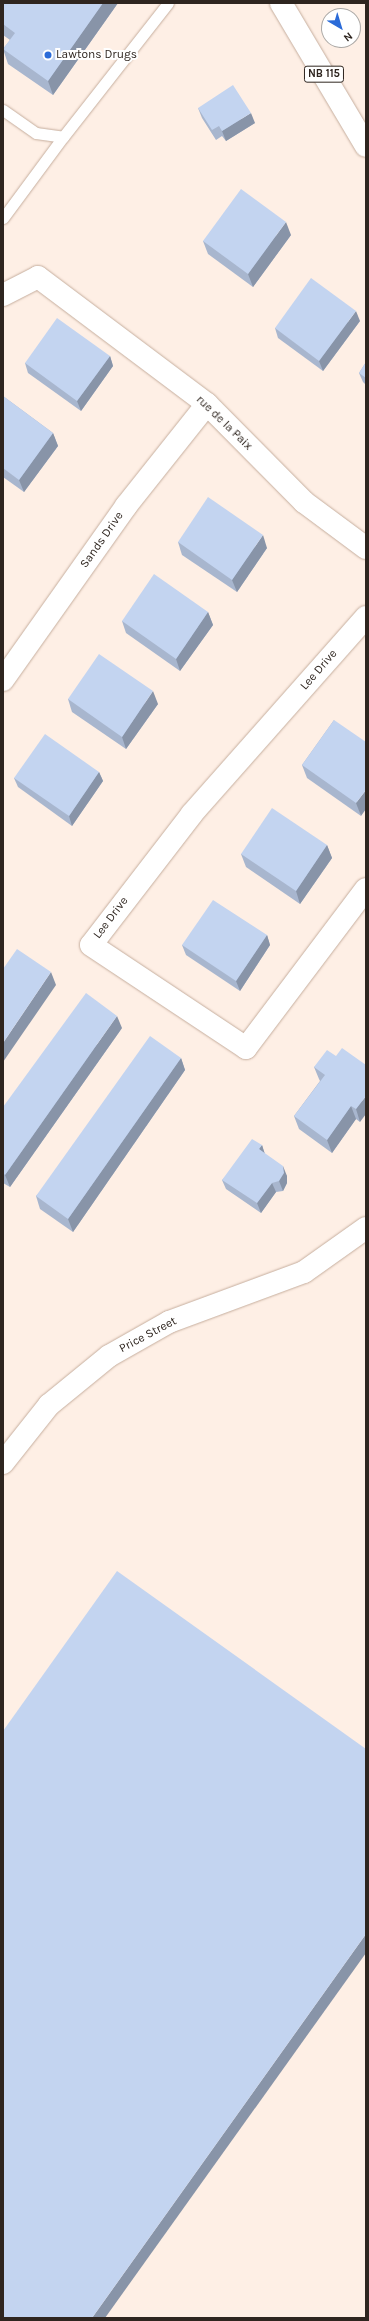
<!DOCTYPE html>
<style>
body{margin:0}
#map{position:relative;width:369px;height:2321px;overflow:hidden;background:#feefe5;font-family:Karla,sans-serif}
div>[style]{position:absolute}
.roads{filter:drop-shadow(0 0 1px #c6ae9e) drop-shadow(0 0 1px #c6ae9e)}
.lane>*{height:11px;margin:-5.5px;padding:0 5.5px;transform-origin:5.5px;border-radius:5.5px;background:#fff}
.street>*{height:22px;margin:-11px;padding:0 11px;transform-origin:11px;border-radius:11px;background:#fff}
.secondary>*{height:22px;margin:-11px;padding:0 11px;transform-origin:11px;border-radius:11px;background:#fff}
.primary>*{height:22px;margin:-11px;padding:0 11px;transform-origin:11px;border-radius:11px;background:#fff}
.wall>*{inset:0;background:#a8b6ce}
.shaded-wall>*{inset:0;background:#8894a8}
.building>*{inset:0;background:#c3d4f0}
.dots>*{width:11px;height:11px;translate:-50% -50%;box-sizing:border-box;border:2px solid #fff;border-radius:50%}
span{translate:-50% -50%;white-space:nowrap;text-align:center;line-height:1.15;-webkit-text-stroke:4px #fff;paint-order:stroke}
.shield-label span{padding:1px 3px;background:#fff;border:1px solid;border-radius:3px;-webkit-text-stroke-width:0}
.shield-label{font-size:11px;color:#2e251f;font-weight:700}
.poi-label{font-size:12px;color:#2e251f}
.left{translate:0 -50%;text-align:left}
.street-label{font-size:12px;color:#2e251f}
.frame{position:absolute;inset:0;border:4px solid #2e251f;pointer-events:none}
.north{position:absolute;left:321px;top:8px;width:40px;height:40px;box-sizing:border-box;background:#fff;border:1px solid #aba8a5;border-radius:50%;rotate:142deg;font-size:11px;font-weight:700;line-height:16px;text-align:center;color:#2e251f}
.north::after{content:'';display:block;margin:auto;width:14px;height:18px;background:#2b6bd8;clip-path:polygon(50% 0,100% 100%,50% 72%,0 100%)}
</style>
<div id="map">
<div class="roads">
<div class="lane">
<i style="left:3px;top:110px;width:40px;rotate:34.9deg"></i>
<i style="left:36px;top:133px;width:27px;rotate:8deg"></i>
<i style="left:63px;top:137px;width:170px;rotate:-51.9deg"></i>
<i style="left:3px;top:218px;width:101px;rotate:-53.5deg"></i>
</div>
<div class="street">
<i style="left:3px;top:295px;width:39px;rotate:-27deg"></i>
<i style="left:38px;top:277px;width:211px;rotate:36.9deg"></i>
<i style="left:207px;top:404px;width:138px;rotate:45.3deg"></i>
<i style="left:304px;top:502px;width:77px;rotate:36.6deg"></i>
<i style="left:366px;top:617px;width:263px;rotate:131.5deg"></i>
<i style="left:192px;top:814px;width:165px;rotate:127.6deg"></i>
<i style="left:91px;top:945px;width:186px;rotate:33.6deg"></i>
<i style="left:246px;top:1048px;width:199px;rotate:-53deg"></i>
<i style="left:3px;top:680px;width:213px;rotate:-54.7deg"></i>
<i style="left:126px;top:506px;width:130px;rotate:-51.5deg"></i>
</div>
<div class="secondary">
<i style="left:3px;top:1463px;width:74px;rotate:-51.6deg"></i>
<i style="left:49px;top:1405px;width:77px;rotate:-39.2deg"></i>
<i style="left:109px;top:1356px;width:69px;rotate:-29.5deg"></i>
<i style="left:169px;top:1322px;width:144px;rotate:-20.3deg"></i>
<i style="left:304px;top:1272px;width:76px;rotate:-35.4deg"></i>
</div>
<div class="primary">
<i style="left:281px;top:3px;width:166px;rotate:59.3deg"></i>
</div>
</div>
<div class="wall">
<i style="clip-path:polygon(3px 3px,118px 3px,53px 95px,8px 64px,3px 49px,10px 40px,3px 35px)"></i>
<i style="clip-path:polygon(198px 108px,255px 123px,226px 141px,222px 136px,216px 140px,202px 118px)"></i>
<i style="clip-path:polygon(291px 235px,253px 287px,208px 254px,203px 241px)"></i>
<i style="clip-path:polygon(360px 321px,323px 371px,278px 338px,275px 328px)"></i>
<i style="clip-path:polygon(110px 356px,113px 366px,81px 411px,28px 373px,25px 363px)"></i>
<i style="clip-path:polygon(366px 362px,366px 385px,363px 382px,359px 373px)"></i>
<i style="clip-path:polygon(3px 396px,53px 433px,58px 446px,24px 492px,3px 477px)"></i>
<i style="clip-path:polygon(178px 542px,267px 548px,237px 592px,182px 555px)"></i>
<i style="clip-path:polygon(208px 612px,213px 625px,180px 671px,126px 633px,122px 621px)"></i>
<i style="clip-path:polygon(68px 699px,158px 704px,126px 749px,72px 712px)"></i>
<i style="clip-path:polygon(334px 720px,361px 816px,307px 778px,302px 765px)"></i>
<i style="clip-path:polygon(99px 772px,103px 781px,72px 826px,18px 787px,14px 778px)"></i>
<i style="clip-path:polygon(327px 845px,332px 858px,300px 904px,246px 867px,241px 854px)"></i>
<i style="clip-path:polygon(267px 935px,270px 945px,240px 991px,186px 955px,182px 945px)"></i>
<i style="clip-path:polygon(122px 1028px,10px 1187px,3px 1183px,3px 1107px)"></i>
<i style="clip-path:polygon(336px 1056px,366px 1065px,360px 1122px,356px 1119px,332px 1153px,299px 1129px,294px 1116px,320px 1081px,319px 1079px,314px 1067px)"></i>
<i style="clip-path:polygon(181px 1058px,185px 1070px,73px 1232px,40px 1209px,36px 1196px)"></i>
<i style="clip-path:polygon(262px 1145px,265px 1154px,287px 1176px,287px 1183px,283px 1191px,276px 1192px,261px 1213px,226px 1189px,222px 1180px)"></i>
</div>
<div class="shaded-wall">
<i style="clip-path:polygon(103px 3px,118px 3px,53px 95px,48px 81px)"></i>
<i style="clip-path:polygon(251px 113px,255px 123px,226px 141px,222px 131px)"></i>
<i style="clip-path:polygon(286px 222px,291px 235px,253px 287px,248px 274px)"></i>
<i style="clip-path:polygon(356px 311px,360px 321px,323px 371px,319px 361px)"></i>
<i style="clip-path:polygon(110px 356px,113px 366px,81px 411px,77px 401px)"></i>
<i style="clip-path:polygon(53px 433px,58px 446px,24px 492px,19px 480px)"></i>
<i style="clip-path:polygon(263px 535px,267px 548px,237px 592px,232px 580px)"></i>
<i style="clip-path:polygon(208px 612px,213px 625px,180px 671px,176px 659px)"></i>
<i style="clip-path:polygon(153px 691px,158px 704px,126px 749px,122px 737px)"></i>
<i style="clip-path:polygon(99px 772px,103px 781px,72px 826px,69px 816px)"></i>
<i style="clip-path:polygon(366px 790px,366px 809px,361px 816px,356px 803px)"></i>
<i style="clip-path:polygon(327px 845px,332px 858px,300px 904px,296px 891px)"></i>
<i style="clip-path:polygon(267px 935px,270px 945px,240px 991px,236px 981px)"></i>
<i style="clip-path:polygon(51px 972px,56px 985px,3px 1062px,3px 1043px)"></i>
<i style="clip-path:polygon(117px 1016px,122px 1028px,10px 1187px,5px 1175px)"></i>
<i style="clip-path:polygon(181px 1058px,185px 1070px,73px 1232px,68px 1219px)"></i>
<i style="clip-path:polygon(366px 1096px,366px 1114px,360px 1122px,356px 1109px)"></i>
<i style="clip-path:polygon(351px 1106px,356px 1119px,332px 1153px,327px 1140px)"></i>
<i style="clip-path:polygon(262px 1145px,265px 1155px,259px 1149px)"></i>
<i style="clip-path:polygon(283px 1166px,287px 1176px,287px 1183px,283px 1191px,279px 1181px)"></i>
<i style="clip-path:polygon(272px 1183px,276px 1192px,261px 1213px,257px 1203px)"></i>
<i style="clip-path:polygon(366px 1934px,366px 1953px,105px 2318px,92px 2318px)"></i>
</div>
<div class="building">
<i style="clip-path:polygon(3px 3px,103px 3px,48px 81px,3px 49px,15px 33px,3px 24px)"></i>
<i style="clip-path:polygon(233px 85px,251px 113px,222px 131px,219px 126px,212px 130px,198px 108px)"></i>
<i style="clip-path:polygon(241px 189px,286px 222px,248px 274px,203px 241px)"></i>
<i style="clip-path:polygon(311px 278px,356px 311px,319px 361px,275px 328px)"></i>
<i style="clip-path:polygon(57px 318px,110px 356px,77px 401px,25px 363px)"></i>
<i style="clip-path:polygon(366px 362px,366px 378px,359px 373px)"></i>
<i style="clip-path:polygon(3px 396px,53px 433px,19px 480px,3px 468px)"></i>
<i style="clip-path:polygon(208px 497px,263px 535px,232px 580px,178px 542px)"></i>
<i style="clip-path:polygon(154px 574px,208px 612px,176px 659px,122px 621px)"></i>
<i style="clip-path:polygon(99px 654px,153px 691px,122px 737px,68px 699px)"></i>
<i style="clip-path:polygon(334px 720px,366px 742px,366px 790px,356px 803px,302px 765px)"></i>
<i style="clip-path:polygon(45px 734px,99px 772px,69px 816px,14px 778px)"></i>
<i style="clip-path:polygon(272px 808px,327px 845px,296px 891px,241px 854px)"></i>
<i style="clip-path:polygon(213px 900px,267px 935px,236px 981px,182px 945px)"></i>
<i style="clip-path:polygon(17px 949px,51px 972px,3px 1043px,3px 969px)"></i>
<i style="clip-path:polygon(86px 993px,117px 1016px,5px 1175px,3px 1173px,3px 1107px)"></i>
<i style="clip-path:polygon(150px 1036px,181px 1058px,68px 1219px,36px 1196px)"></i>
<i style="clip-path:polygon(342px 1048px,366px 1065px,366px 1096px,356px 1109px,351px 1106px,327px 1140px,294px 1116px,325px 1075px,314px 1067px,327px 1050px,336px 1056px)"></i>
<i style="clip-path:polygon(252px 1139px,262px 1145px,259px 1149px,283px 1166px,284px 1173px,279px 1181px,272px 1183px,257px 1203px,222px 1180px)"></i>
<i style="clip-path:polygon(117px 1571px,366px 1749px,366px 1934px,92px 2318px,3px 2318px,3px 1731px)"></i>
</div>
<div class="dots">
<i style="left:48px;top:55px;background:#2b6bd8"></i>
</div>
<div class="shield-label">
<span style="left:324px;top:74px">NB 115</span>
</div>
<div class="poi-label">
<span class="left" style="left:56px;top:55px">Lawtons Drugs</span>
</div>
<div class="street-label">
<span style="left:224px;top:423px;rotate:44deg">rue de la Paix</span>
<span style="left:102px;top:540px;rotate:-55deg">Sands Drive</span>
<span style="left:319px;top:670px;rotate:-49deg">Lee Drive</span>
<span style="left:111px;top:918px;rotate:-53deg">Lee Drive</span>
<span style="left:148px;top:1335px;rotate:-28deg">Price Street</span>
</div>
<div class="frame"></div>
<div class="north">N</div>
</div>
